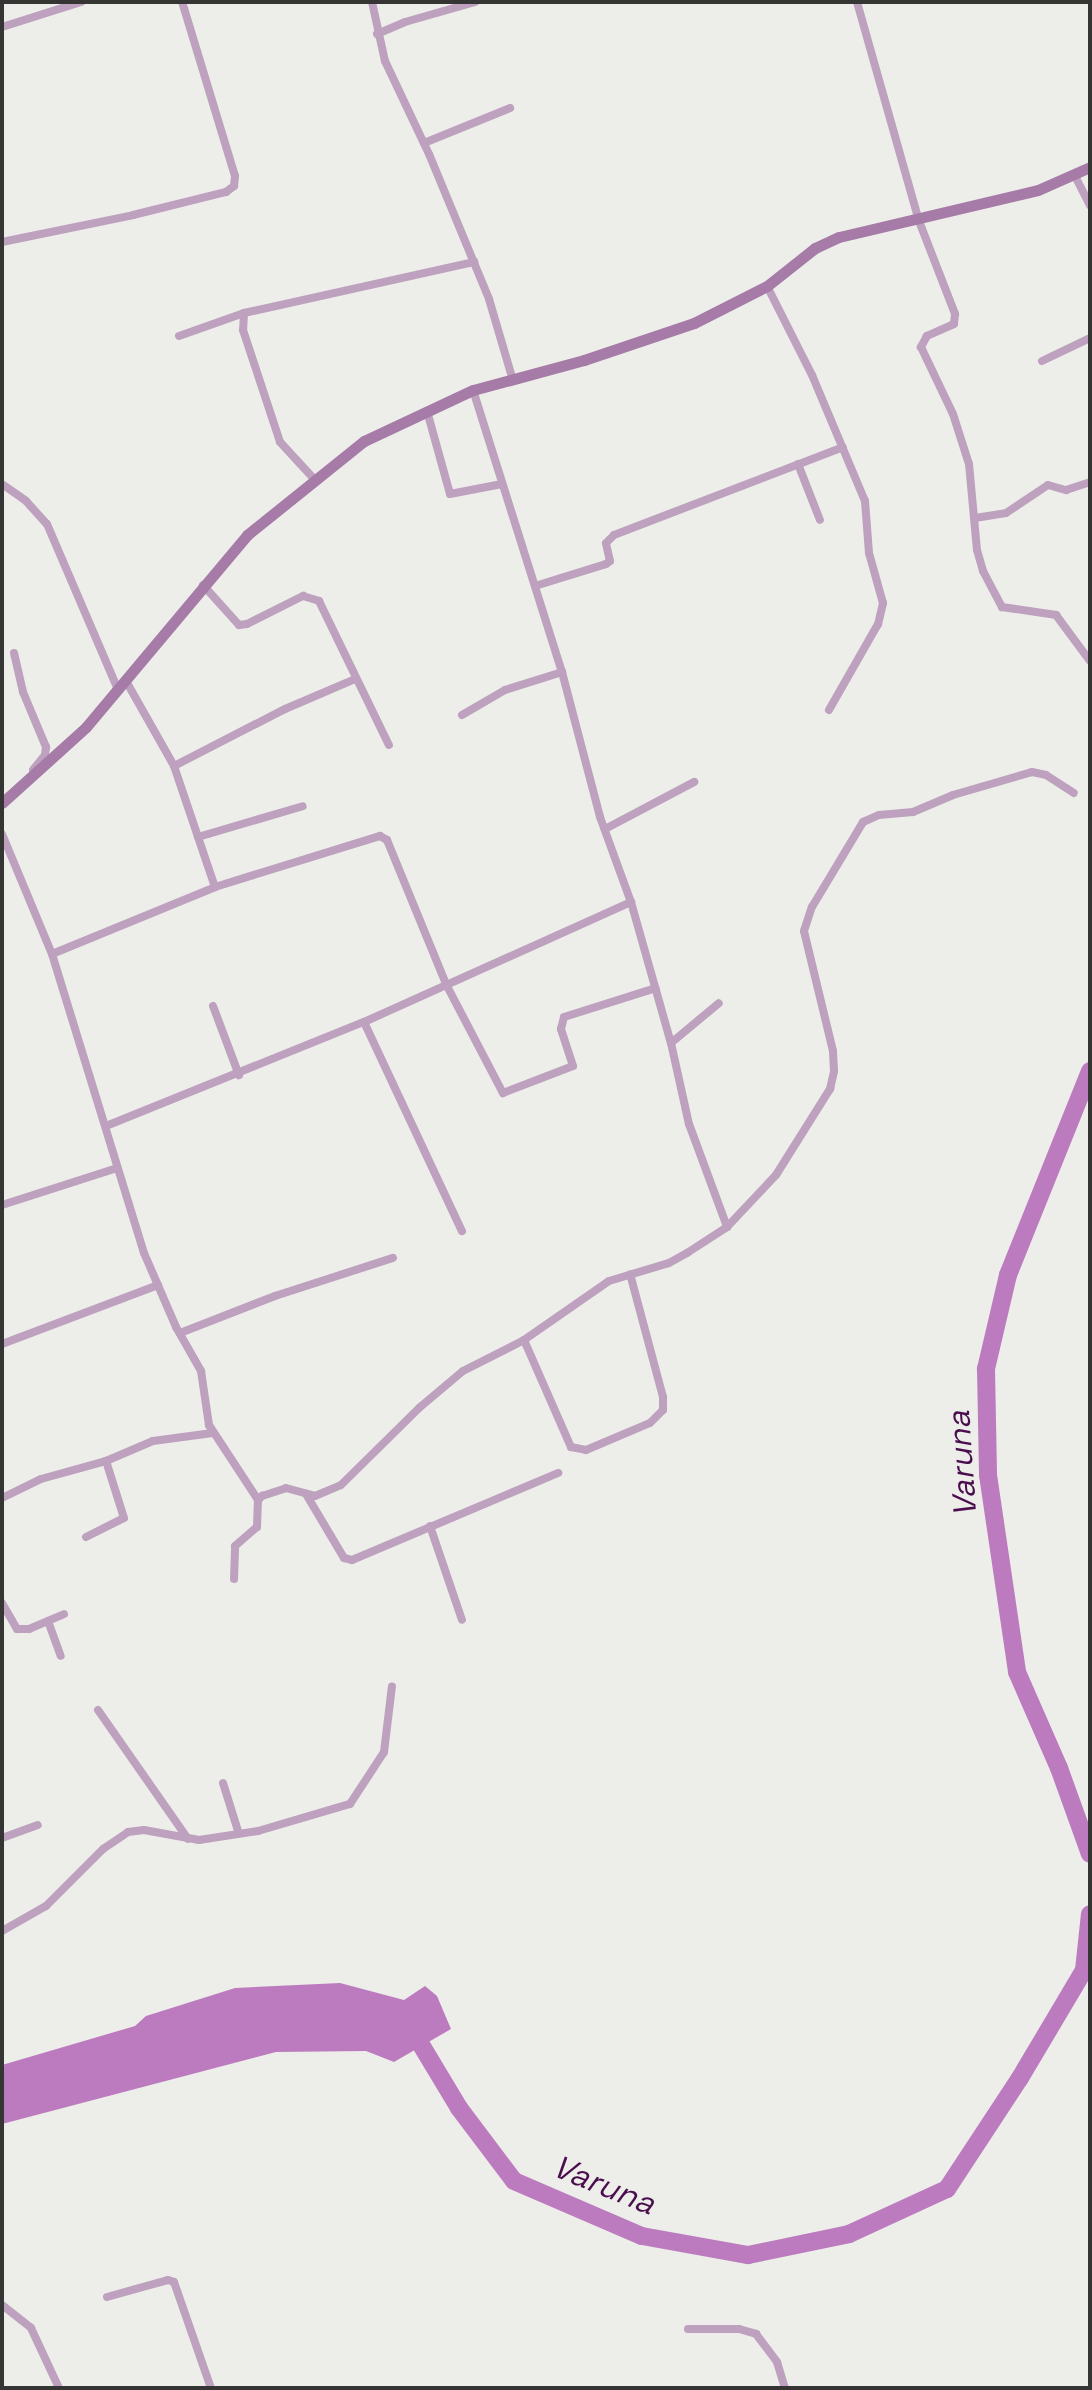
<!DOCTYPE html>
<style>
body{margin:0}
#map{position:relative;width:1092px;height:2390px;overflow:hidden;background:#edeee9;font-family:"Space Grotesk",sans-serif}
div>[style]{position:absolute}
.water>*{inset:0;background:#bc7bbf}
.river>*{height:18px;margin:-9px;padding:0 9px;transform-origin:9px;border-radius:9px;background:#bc7bbf}
.street>*{height:8px;margin:-4px;padding:0 4px;transform-origin:4px;border-radius:4px;background:#bea1bf}
.secondary>*{height:11px;margin:-5.5px;padding:0 5.5px;transform-origin:5.5px;border-radius:5.5px;background:#a67ba8}
span{translate:-50% -50%;white-space:nowrap;text-align:center;line-height:1.15;-webkit-text-stroke:7px #edeee9;paint-order:stroke}
.water-label{font-size:32px;color:#4a0e4e;font-style:italic}
.frame{position:absolute;inset:0;border:4px solid #353534;pointer-events:none}
</style>
<div id="map">
<div class="water">
<i style="clip-path:polygon(340px 1983px,404px 2000px,425px 1986px,437px 1996px,451px 2029px,394px 2062px,366px 2051px,276px 2052px,2px 2124px,2px 2065px,135px 2026px,146px 2016px,235px 1988px)"></i>
</div>
<div class="river">
<i style="left:1090px;top:1071px;width:220px;rotate:111.9deg"></i>
<i style="left:1008px;top:1275px;width:97px;rotate:103.2deg"></i>
<i style="left:986px;top:1369px;width:106px;rotate:88.9deg"></i>
<i style="left:988px;top:1475px;width:199px;rotate:81.6deg"></i>
<i style="left:1017px;top:1672px;width:105px;rotate:66.4deg"></i>
<i style="left:1059px;top:1768px;width:91px;rotate:70.2deg"></i>
<i style="left:401px;top:2036px;width:20px;rotate:20deg"></i>
<i style="left:420px;top:2043px;width:76px;rotate:59deg"></i>
<i style="left:459px;top:2108px;width:91px;rotate:53deg"></i>
<i style="left:514px;top:2181px;width:139px;rotate:23.3deg"></i>
<i style="left:642px;top:2236px;width:108px;rotate:10.2deg"></i>
<i style="left:748px;top:2255px;width:103px;rotate:-11.7deg"></i>
<i style="left:849px;top:2234px;width:108px;rotate:-24.7deg"></i>
<i style="left:947px;top:2189px;width:133px;rotate:-56.7deg"></i>
<i style="left:1020px;top:2078px;width:126px;rotate:-59.3deg"></i>
<i style="left:1084px;top:1970px;width:56px;rotate:-83.9deg"></i>
</div>
<div class="street">
<i style="left:372px;top:2px;width:60px;rotate:77.6deg"></i>
<i style="left:385px;top:61px;width:103px;rotate:64.7deg"></i>
<i style="left:429px;top:154px;width:157px;rotate:67.5deg"></i>
<i style="left:489px;top:299px;width:81px;rotate:73.6deg"></i>
<i style="left:857px;top:2px;width:228px;rotate:74.2deg"></i>
<i style="left:919px;top:221px;width:100px;rotate:68.8deg"></i>
<i style="left:955px;top:314px;width:10px;rotate:96deg"></i>
<i style="left:954px;top:324px;width:30px;rotate:156deg"></i>
<i style="left:927px;top:336px;width:13px;rotate:119deg"></i>
<i style="left:921px;top:347px;width:74px;rotate:64.5deg"></i>
<i style="left:953px;top:414px;width:52px;rotate:72.3deg"></i>
<i style="left:969px;top:464px;width:86px;rotate:84.7deg"></i>
<i style="left:977px;top:550px;width:22px;rotate:74deg"></i>
<i style="left:983px;top:571px;width:41px;rotate:62.2deg"></i>
<i style="left:1002px;top:607px;width:55px;rotate:8.4deg"></i>
<i style="left:1056px;top:615px;width:57px;rotate:53.5deg"></i>
<i style="left:2px;top:27px;width:83px;rotate:-17.6deg"></i>
<i style="left:377px;top:34px;width:30px;rotate:-23deg"></i>
<i style="left:405px;top:22px;width:73px;rotate:-15.9deg"></i>
<i style="left:424px;top:143px;width:93px;rotate:-22.1deg"></i>
<i style="left:1075px;top:176px;width:33px;rotate:63deg"></i>
<i style="left:2px;top:242px;width:134px;rotate:-11.6deg"></i>
<i style="left:133px;top:215px;width:96px;rotate:-13.9deg"></i>
<i style="left:226px;top:192px;width:10px;rotate:-37deg"></i>
<i style="left:234px;top:186px;width:10px;rotate:-84deg"></i>
<i style="left:235px;top:176px;width:182px;rotate:-106.9deg"></i>
<i style="left:767px;top:286px;width:100px;rotate:63.2deg"></i>
<i style="left:812px;top:375px;width:137px;rotate:67.2deg"></i>
<i style="left:865px;top:501px;width:52px;rotate:85.6deg"></i>
<i style="left:869px;top:553px;width:52px;rotate:74.4deg"></i>
<i style="left:883px;top:603px;width:22px;rotate:103deg"></i>
<i style="left:878px;top:624px;width:99px;rotate:119.7deg"></i>
<i style="left:244px;top:313px;width:17px;rotate:93deg"></i>
<i style="left:243px;top:330px;width:118px;rotate:71.7deg"></i>
<i style="left:280px;top:442px;width:50px;rotate:47.4deg"></i>
<i style="left:179px;top:336px;width:69px;rotate:-19.5deg"></i>
<i style="left:244px;top:313px;width:236px;rotate:-12.5deg"></i>
<i style="left:1042px;top:361px;width:53px;rotate:-25.6deg"></i>
<i style="left:473px;top:390px;width:296px;rotate:72.5deg"></i>
<i style="left:562px;top:672px;width:150px;rotate:75.3deg"></i>
<i style="left:600px;top:817px;width:90px;rotate:70deg"></i>
<i style="left:631px;top:902px;width:147px;rotate:74.2deg"></i>
<i style="left:671px;top:1043px;width:83px;rotate:77.5deg"></i>
<i style="left:689px;top:1124px;width:110px;rotate:69.7deg"></i>
<i style="left:427px;top:411px;width:86px;rotate:74.5deg"></i>
<i style="left:450px;top:494px;width:53px;rotate:-10.9deg"></i>
<i style="left:798px;top:464px;width:60px;rotate:68.6deg"></i>
<i style="left:2px;top:484px;width:29px;rotate:35deg"></i>
<i style="left:26px;top:501px;width:31px;rotate:48deg"></i>
<i style="left:47px;top:524px;width:181px;rotate:66.8deg"></i>
<i style="left:975px;top:518px;width:31px;rotate:-9deg"></i>
<i style="left:1006px;top:513px;width:50px;rotate:-33.7deg"></i>
<i style="left:1048px;top:485px;width:19px;rotate:16deg"></i>
<i style="left:1066px;top:490px;width:25px;rotate:-18deg"></i>
<i style="left:203px;top:585px;width:54px;rotate:48deg"></i>
<i style="left:239px;top:625px;width:8px;rotate:-7deg"></i>
<i style="left:247px;top:624px;width:63px;rotate:-26.6deg"></i>
<i style="left:303px;top:596px;width:17px;rotate:17deg"></i>
<i style="left:319px;top:601px;width:160px;rotate:64.1deg"></i>
<i style="left:535px;top:586px;width:74px;rotate:-17.2deg"></i>
<i style="left:606px;top:564px;width:5px;rotate:-37deg"></i>
<i style="left:610px;top:561px;width:18px;rotate:-103deg"></i>
<i style="left:606px;top:543px;width:11px;rotate:-45deg"></i>
<i style="left:614px;top:535px;width:245px;rotate:-21deg"></i>
<i style="left:14px;top:653px;width:40px;rotate:77deg"></i>
<i style="left:23px;top:692px;width:60px;rotate:67.3deg"></i>
<i style="left:46px;top:747px;width:8px;rotate:97deg"></i>
<i style="left:45px;top:755px;width:19px;rotate:129deg"></i>
<i style="left:126px;top:681px;width:98px;rotate:60.5deg"></i>
<i style="left:174px;top:766px;width:128px;rotate:71.3deg"></i>
<i style="left:462px;top:715px;width:50px;rotate:-30.2deg"></i>
<i style="left:505px;top:690px;width:60px;rotate:-17.5deg"></i>
<i style="left:174px;top:766px;width:125px;rotate:-27.2deg"></i>
<i style="left:285px;top:709px;width:76px;rotate:-23.2deg"></i>
<i style="left:605px;top:829px;width:101px;rotate:-27.8deg"></i>
<i style="left:2px;top:834px;width:130px;rotate:67.4deg"></i>
<i style="left:52px;top:954px;width:313px;rotate:72.9deg"></i>
<i style="left:144px;top:1253px;width:81px;rotate:66.6deg"></i>
<i style="left:176px;top:1327px;width:51px;rotate:60.4deg"></i>
<i style="left:201px;top:1371px;width:55px;rotate:81.6deg"></i>
<i style="left:209px;top:1425px;width:90px;rotate:56.8deg"></i>
<i style="left:198px;top:837px;width:109px;rotate:-16.4deg"></i>
<i style="left:52px;top:954px;width:176px;rotate:-22.3deg"></i>
<i style="left:215px;top:887px;width:173px;rotate:-17.2deg"></i>
<i style="left:380px;top:836px;width:8px;rotate:30deg"></i>
<i style="left:387px;top:840px;width:158px;rotate:67.7deg"></i>
<i style="left:447px;top:986px;width:121px;rotate:62.4deg"></i>
<i style="left:503px;top:1093px;width:75px;rotate:-21.1deg"></i>
<i style="left:573px;top:1066px;width:39px;rotate:-108deg"></i>
<i style="left:561px;top:1029px;width:12px;rotate:-76deg"></i>
<i style="left:564px;top:1017px;width:96px;rotate:-17.5deg"></i>
<i style="left:213px;top:1006px;width:74px;rotate:69.4deg"></i>
<i style="left:364px;top:1022px;width:231px;rotate:64.9deg"></i>
<i style="left:671px;top:1043px;width:62px;rotate:-39.8deg"></i>
<i style="left:106px;top:1126px;width:278px;rotate:-22deg"></i>
<i style="left:364px;top:1022px;width:293px;rotate:-24.2deg"></i>
<i style="left:2px;top:1205px;width:121px;rotate:-17.8deg"></i>
<i style="left:180px;top:1333px;width:102px;rotate:-21.3deg"></i>
<i style="left:275px;top:1296px;width:124px;rotate:-17.9deg"></i>
<i style="left:524px;top:1340px;width:117px;rotate:66.3deg"></i>
<i style="left:571px;top:1447px;width:15px;rotate:11deg"></i>
<i style="left:586px;top:1450px;width:69px;rotate:-22.9deg"></i>
<i style="left:650px;top:1423px;width:18px;rotate:-45deg"></i>
<i style="left:663px;top:1410px;width:13px;rotate:-90deg"></i>
<i style="left:663px;top:1397px;width:127px;rotate:-105deg"></i>
<i style="left:2px;top:1344px;width:167px;rotate:-20.7deg"></i>
<i style="left:306px;top:1494px;width:74px;rotate:59.3deg"></i>
<i style="left:344px;top:1558px;width:8px;rotate:14deg"></i>
<i style="left:352px;top:1560px;width:224px;rotate:-22.9deg"></i>
<i style="left:2px;top:1498px;width:43px;rotate:-26deg"></i>
<i style="left:41px;top:1479px;width:67px;rotate:-15.5deg"></i>
<i style="left:106px;top:1461px;width:51px;rotate:-23.1deg"></i>
<i style="left:153px;top:1441px;width:60px;rotate:-7.7deg"></i>
<i style="left:430px;top:1526px;width:99px;rotate:71.2deg"></i>
<i style="left:86px;top:1537px;width:42px;rotate:-26.6deg"></i>
<i style="left:124px;top:1518px;width:60px;rotate:-107.5deg"></i>
<i style="left:234px;top:1579px;width:33px;rotate:-88deg"></i>
<i style="left:235px;top:1546px;width:29px;rotate:-41deg"></i>
<i style="left:257px;top:1527px;width:27px;rotate:-88deg"></i>
<i style="left:258px;top:1500px;width:6px;rotate:-45deg"></i>
<i style="left:262px;top:1496px;width:25px;rotate:-18deg"></i>
<i style="left:286px;top:1488px;width:30px;rotate:15deg"></i>
<i style="left:315px;top:1496px;width:28px;rotate:-23deg"></i>
<i style="left:341px;top:1485px;width:110px;rotate:-44.6deg"></i>
<i style="left:419px;top:1408px;width:57px;rotate:-40.1deg"></i>
<i style="left:463px;top:1371px;width:68px;rotate:-26.9deg"></i>
<i style="left:524px;top:1340px;width:103px;rotate:-34.8deg"></i>
<i style="left:609px;top:1281px;width:63px;rotate:-16.7deg"></i>
<i style="left:669px;top:1263px;width:21px;rotate:-29deg"></i>
<i style="left:687px;top:1253px;width:48px;rotate:-33deg"></i>
<i style="left:727px;top:1227px;width:71px;rotate:-46.7deg"></i>
<i style="left:776px;top:1175px;width:102px;rotate:-57.9deg"></i>
<i style="left:830px;top:1089px;width:18px;rotate:-77deg"></i>
<i style="left:834px;top:1071px;width:20px;rotate:-93deg"></i>
<i style="left:833px;top:1051px;width:123px;rotate:-103.6deg"></i>
<i style="left:804px;top:931px;width:25px;rotate:-72deg"></i>
<i style="left:812px;top:907px;width:99px;rotate:-59deg"></i>
<i style="left:863px;top:822px;width:17px;rotate:-24deg"></i>
<i style="left:879px;top:815px;width:34px;rotate:-5deg"></i>
<i style="left:913px;top:812px;width:43px;rotate:-23deg"></i>
<i style="left:953px;top:795px;width:82px;rotate:-16.2deg"></i>
<i style="left:1032px;top:772px;width:14px;rotate:12deg"></i>
<i style="left:1046px;top:775px;width:33px;rotate:33deg"></i>
<i style="left:2px;top:1603px;width:30px;rotate:60deg"></i>
<i style="left:17px;top:1629px;width:12px"></i>
<i style="left:29px;top:1629px;width:38px;rotate:-23deg"></i>
<i style="left:48px;top:1621px;width:37px;rotate:70deg"></i>
<i style="left:98px;top:1710px;width:157px;rotate:55.1deg"></i>
<i style="left:223px;top:1783px;width:53px;rotate:72.6deg"></i>
<i style="left:2px;top:1838px;width:38px;rotate:-20deg"></i>
<i style="left:2px;top:1931px;width:51px;rotate:-29.6deg"></i>
<i style="left:46px;top:1906px;width:81px;rotate:-45deg"></i>
<i style="left:103px;top:1849px;width:30px;rotate:-34deg"></i>
<i style="left:128px;top:1832px;width:16px;rotate:-7deg"></i>
<i style="left:144px;top:1830px;width:56px;rotate:10.3deg"></i>
<i style="left:199px;top:1840px;width:60px;rotate:-8.7deg"></i>
<i style="left:258px;top:1831px;width:96px;rotate:-16.4deg"></i>
<i style="left:350px;top:1804px;width:62px;rotate:-56.8deg"></i>
<i style="left:384px;top:1752px;width:66px;rotate:-83.1deg"></i>
<i style="left:107px;top:2297px;width:63px;rotate:-15.6deg"></i>
<i style="left:168px;top:2280px;width:6px;rotate:18deg"></i>
<i style="left:174px;top:2282px;width:112px;rotate:70.8deg"></i>
<i style="left:2px;top:2305px;width:37px;rotate:38deg"></i>
<i style="left:31px;top:2328px;width:66px;rotate:65deg"></i>
<i style="left:688px;top:2329px;width:51px"></i>
<i style="left:739px;top:2329px;width:18px;rotate:16deg"></i>
<i style="left:756px;top:2334px;width:35px;rotate:53deg"></i>
<i style="left:777px;top:2362px;width:27px;rotate:73deg"></i>
</div>
<div class="secondary">
<i style="left:2px;top:803px;width:113px;rotate:-42.1deg"></i>
<i style="left:86px;top:727px;width:251px;rotate:-50deg"></i>
<i style="left:247px;top:535px;width:150px;rotate:-38.8deg"></i>
<i style="left:364px;top:441px;width:120px;rotate:-25.1deg"></i>
<i style="left:473px;top:390px;width:115px;rotate:-15.1deg"></i>
<i style="left:584px;top:360px;width:116px;rotate:-18.6deg"></i>
<i style="left:694px;top:323px;width:82px;rotate:-26.9deg"></i>
<i style="left:767px;top:286px;width:61px;rotate:-38.4deg"></i>
<i style="left:815px;top:248px;width:26px;rotate:-25deg"></i>
<i style="left:839px;top:237px;width:204px;rotate:-13.3deg"></i>
<i style="left:1038px;top:190px;width:57px;rotate:-23.9deg"></i>
</div>
<div class="water-label">
<span style="left:962px;top:1464px;rotate:-94deg">Varuna</span>
<span style="left:604px;top:2185px;rotate:22deg">Varuna</span>
</div>
<div class="frame"></div>
</div>
